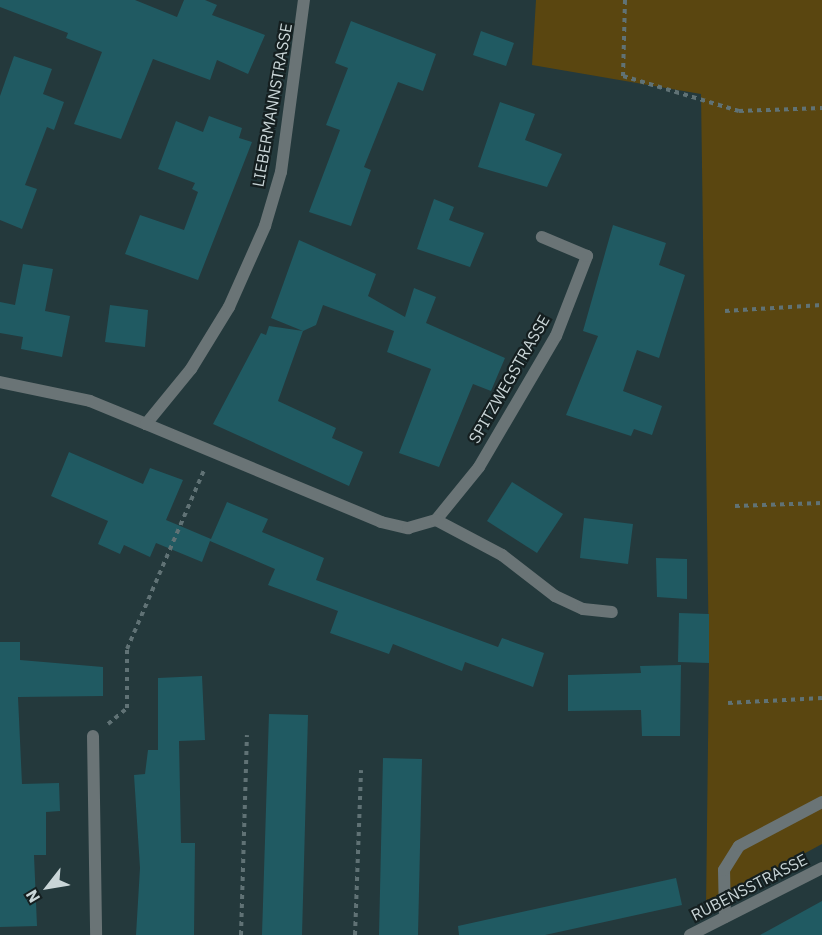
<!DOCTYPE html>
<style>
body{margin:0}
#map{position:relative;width:822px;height:935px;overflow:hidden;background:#24393c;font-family:"IBM Plex Sans",sans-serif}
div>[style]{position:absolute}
.green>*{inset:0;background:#5a4610}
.building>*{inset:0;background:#205a62}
.path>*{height:4px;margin-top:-2px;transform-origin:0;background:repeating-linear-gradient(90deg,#607275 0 4.5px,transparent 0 9px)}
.lane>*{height:12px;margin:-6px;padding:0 6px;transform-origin:6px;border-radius:6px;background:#6a7476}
.street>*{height:12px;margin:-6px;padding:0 6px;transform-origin:6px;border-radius:6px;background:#6a7476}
span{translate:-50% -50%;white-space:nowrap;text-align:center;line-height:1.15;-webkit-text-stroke:4.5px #151f20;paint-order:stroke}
.street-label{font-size:16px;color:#c9d5d7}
.north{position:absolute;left:18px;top:857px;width:60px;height:60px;-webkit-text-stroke:4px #151f20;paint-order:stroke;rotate:239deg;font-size:16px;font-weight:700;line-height:24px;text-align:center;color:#c9d5d7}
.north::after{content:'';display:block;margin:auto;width:21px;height:27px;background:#c9d5d7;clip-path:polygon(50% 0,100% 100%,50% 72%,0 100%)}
</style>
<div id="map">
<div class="green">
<i style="clip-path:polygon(536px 0,822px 0,822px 844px,706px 907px,709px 663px,701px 94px,532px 65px)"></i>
</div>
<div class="building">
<i style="clip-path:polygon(0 0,135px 0,177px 17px,184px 0,205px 0,217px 5px,212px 15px,265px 35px,248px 74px,217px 60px,210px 80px,153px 59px,121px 139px,74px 124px,102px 52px,66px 38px,68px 33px,0 7px)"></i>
<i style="clip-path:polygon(351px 21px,436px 54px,423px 91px,398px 82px,364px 167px,371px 170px,351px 226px,309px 212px,340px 130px,326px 125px,348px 68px,335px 63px)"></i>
<i style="clip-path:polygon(481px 31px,514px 43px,506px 66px,473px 55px)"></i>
<i style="clip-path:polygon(14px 56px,52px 69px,43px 94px,64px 102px,54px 130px,47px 127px,25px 185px,37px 189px,22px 229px,0 220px,0 96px)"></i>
<i style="clip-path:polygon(500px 102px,535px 114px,525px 140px,562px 154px,547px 187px,478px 167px)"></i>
<i style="clip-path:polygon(209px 116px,242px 128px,239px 138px,252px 142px,198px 280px,125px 254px,140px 215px,184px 230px,198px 192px,192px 189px,195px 183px,158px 169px,176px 121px,203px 132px)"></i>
<i style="clip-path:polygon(434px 199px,454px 207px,449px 220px,484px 233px,470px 267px,417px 249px)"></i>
<i style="clip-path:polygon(613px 225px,666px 243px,659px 265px,685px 275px,659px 358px,637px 350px,623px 391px,662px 406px,652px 435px,634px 429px,631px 436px,566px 415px,598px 336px,583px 331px)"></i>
<i style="clip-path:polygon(299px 240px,376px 274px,368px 296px,405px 317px,414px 288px,436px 297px,426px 323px,505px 358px,491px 391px,473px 384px,439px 467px,399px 453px,431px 369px,387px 352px,394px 331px,323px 305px,316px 325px,303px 331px,278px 401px,336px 428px,332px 438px,363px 452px,349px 486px,213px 424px,261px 333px,266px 335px,269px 326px,303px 331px,271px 318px)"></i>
<i style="clip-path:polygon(23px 264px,53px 269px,45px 311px,70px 316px,62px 357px,21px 349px,23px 337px,0 333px,0 302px,15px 305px)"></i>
<i style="clip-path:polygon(110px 305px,148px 310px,145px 347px,105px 342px)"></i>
<i style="clip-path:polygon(69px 452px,143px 484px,150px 468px,183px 480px,166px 520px,211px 539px,227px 502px,268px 519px,262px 532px,324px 558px,316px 580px,498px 647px,502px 638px,544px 653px,533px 687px,465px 662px,462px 671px,393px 644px,389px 654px,330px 633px,338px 611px,268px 585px,275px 569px,210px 541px,202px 562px,156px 543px,150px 557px,124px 545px,120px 554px,98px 544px,108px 521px,51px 496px)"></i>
<i style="clip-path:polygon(512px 482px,563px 514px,537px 553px,487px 521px)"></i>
<i style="clip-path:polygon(584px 518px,633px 524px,628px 564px,580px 558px)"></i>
<i style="clip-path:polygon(656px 558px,687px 559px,687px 599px,657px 597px)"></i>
<i style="clip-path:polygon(679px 613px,709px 614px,709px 663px,678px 662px)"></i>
<i style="clip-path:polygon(0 642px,20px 642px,20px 660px,103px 667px,103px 696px,18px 697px,22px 784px,59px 783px,60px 811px,46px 812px,46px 855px,34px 855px,37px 926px,0 927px)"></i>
<i style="clip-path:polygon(681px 665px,680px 736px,642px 736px,641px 710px,568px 711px,568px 675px,641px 673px,640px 666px)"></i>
<i style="clip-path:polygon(202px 676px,205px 740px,179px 741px,181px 843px,195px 843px,194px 935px,136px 935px,140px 868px,134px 775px,145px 774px,148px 750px,158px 750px,158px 678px)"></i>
<i style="clip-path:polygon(269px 714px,308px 715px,302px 935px,262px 935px)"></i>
<i style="clip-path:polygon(383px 758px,422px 759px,418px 935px,379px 935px)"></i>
<i style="clip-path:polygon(676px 878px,682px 905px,545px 935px,459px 935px,458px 926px)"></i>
<i style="clip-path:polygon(822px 901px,822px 935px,760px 935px)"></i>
</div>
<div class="path">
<i style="left:625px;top:0;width:76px;rotate:91.5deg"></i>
<i style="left:623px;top:76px;width:121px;rotate:16.8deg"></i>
<i style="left:739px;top:111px;width:83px;rotate:-2.1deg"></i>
<i style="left:725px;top:311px;width:97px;rotate:-3.5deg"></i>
<i style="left:735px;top:506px;width:87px;rotate:-2deg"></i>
<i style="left:728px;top:703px;width:94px;rotate:-3deg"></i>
<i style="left:108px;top:724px;width:25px;rotate:-40deg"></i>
<i style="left:127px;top:708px;width:59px;rotate:-90deg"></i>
<i style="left:127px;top:649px;width:197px;rotate:-66.7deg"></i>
<i style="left:241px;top:935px;width:200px;rotate:-88.3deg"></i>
<i style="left:355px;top:935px;width:165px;rotate:-87.9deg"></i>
</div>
<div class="lane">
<i style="left:725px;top:917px;width:47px;rotate:-91.2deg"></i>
<i style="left:724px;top:870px;width:28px;rotate:-58deg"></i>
<i style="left:739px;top:846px;width:94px;rotate:-27.9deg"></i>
</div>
<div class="street">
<i style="left:0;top:382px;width:92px;rotate:11.9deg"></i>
<i style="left:90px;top:401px;width:61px;rotate:22.3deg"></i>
<i style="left:146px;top:424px;width:71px;rotate:-50.7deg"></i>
<i style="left:191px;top:369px;width:73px;rotate:-58.5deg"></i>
<i style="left:229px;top:307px;width:89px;rotate:-66deg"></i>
<i style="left:265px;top:226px;width:56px;rotate:-73.5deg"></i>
<i style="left:281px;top:172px;width:174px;rotate:-82.4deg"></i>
<i style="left:146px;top:424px;width:255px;rotate:22.6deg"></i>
<i style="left:381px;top:522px;width:28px;rotate:13deg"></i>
<i style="left:408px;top:528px;width:29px;rotate:-16deg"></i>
<i style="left:436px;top:520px;width:68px;rotate:-50.9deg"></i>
<i style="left:479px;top:467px;width:152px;rotate:-59.6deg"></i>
<i style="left:556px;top:336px;width:86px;rotate:-68.8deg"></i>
<i style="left:587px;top:256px;width:49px;rotate:-157.1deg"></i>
<i style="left:436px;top:520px;width:75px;rotate:27.9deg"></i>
<i style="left:502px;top:555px;width:67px;rotate:37.7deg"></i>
<i style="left:555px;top:596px;width:31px;rotate:25deg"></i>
<i style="left:583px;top:609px;width:29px;rotate:6deg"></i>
<i style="left:93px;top:736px;width:199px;rotate:89.1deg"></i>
<i style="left:690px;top:935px;width:148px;rotate:-26.9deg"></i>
</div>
<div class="street-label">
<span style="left:272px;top:105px;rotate:-80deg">LIEBERMANNSTRASSE</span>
<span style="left:509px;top:379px;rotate:-60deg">SPITZWEGSTRASSE</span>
<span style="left:749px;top:887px;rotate:-27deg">RUBENSSTRASSE</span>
</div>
<div class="north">N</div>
</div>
